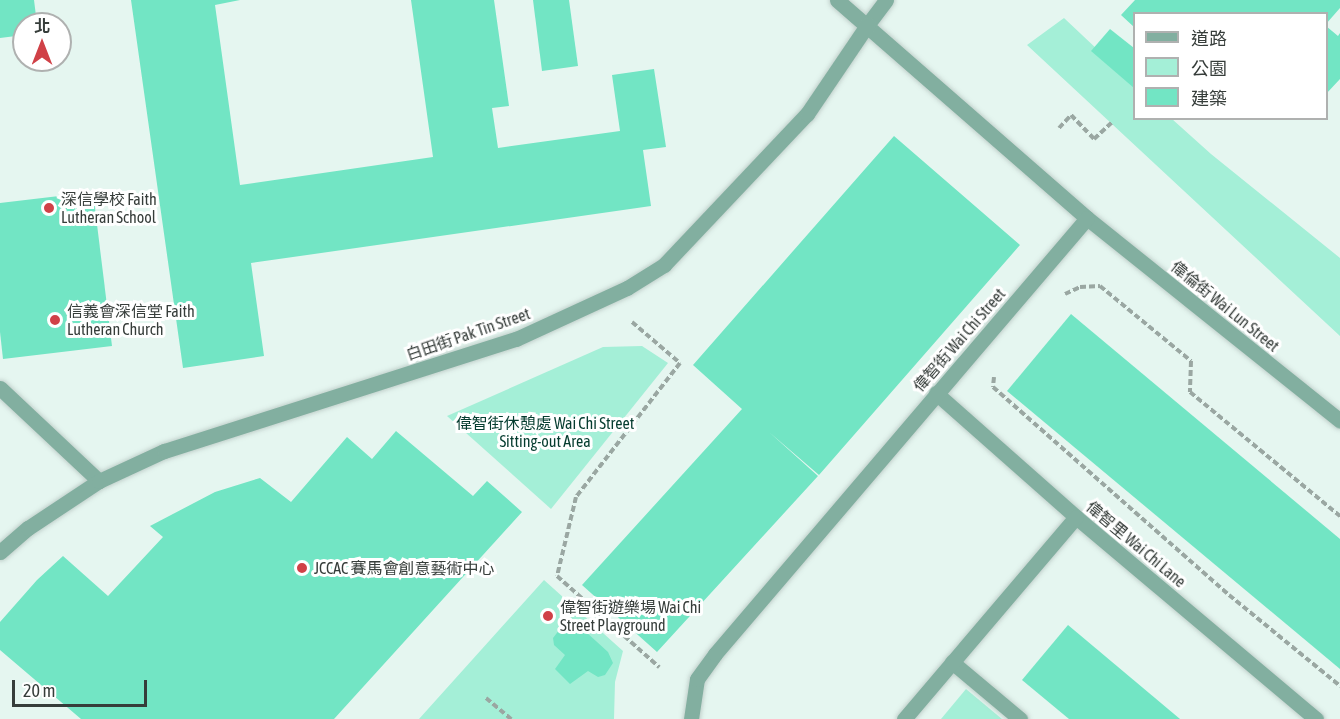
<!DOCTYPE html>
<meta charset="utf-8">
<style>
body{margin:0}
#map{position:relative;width:1340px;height:719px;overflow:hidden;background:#e5f6f0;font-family:"Asap Condensed","Noto Sans TC",sans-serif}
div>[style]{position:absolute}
.green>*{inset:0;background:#a4efd7}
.building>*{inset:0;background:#72e5c4}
.path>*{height:4px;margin-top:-2px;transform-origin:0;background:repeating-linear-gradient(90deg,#9aa7a2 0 6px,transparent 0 9px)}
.roads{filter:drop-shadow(0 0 2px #c2d1cc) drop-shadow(0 0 2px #c2d1cc)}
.lane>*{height:15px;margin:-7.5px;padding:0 7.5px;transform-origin:7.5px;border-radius:7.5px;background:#82afa0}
.street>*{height:15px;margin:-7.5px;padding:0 7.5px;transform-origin:7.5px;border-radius:7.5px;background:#82afa0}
.dots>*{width:16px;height:16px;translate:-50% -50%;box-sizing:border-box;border:3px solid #fff;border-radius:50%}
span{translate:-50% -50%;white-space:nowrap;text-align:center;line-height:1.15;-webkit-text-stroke:6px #fff;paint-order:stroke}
.poi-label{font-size:16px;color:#363d3a}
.left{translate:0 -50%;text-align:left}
.street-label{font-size:16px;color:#363d3a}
.park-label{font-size:16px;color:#053c2f}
.legend{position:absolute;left:1133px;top:12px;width:195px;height:108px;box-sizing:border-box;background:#fff;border:2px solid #afb1b0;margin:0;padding:8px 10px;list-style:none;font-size:18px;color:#363d3a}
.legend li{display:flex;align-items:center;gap:12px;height:30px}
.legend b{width:30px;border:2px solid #afb1b0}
.north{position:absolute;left:12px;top:12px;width:60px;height:60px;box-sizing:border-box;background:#fff;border:2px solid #afb1b0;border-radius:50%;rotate:0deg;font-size:16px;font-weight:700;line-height:24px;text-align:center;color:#363d3a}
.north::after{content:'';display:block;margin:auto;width:21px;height:27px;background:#d04147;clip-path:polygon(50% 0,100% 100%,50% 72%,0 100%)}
.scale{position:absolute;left:12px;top:680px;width:135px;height:27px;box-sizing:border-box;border:3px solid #363d3a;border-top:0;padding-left:8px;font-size:18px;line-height:21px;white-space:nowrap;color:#363d3a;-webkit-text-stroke:4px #fff;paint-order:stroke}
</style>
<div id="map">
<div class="green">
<i style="clip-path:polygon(1064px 18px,1134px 84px,1134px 118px,1172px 119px,1211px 154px,1340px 258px,1340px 336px,1027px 45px)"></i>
<i style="clip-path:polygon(642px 346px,668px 363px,551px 509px,447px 416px,603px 347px)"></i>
<i style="clip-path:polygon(544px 580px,623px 651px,615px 682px,614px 719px,419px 719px)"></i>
<i style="clip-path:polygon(966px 689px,1002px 719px,941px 719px)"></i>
</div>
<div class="building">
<i style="clip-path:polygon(0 0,34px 0,37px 24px,24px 24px,24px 35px,0 38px)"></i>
<i style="clip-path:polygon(131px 0,240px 0,215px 5px,240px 185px,433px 157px,411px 0,494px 0,509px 106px,492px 108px,498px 148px,620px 131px,612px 75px,654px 69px,666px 147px,643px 150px,651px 206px,251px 263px,264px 356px,183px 368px)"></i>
<i style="clip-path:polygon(533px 0,569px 0,578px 66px,542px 71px)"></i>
<i style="clip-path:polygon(1135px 0,1340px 0,1340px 8px,1326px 24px,1326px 14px,1134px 14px,1134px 27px,1121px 15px)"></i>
<i style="clip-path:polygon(1326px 26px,1338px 36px,1340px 33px,1340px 79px,1326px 94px)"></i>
<i style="clip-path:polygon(1110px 29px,1134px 48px,1134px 88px,1091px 51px)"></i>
<i style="clip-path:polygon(894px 136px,1020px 245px,819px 475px,769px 432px,818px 476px,657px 652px,582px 585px,742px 409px,693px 365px)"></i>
<i style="clip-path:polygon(93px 192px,112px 346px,3px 359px,0 332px,0 203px)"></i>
<i style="clip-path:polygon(1071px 314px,1340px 539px,1340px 669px,1007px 391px)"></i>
<i style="clip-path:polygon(396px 431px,473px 496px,487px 481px,522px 512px,334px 719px,81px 719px,0 650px,0 622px,37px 580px,63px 556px,108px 596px,163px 537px,150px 526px,215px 492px,260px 478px,291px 502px,347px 437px,372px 459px)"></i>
<i style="clip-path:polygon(574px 621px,608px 652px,613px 663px,605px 675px,598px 677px,588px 671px,570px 684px,555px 669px,565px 655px,554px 645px,553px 638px,563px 625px)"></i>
<i style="clip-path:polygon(1068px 625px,1180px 719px,1069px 719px,1022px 680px)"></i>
</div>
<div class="path">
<i style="left:1059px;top:128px;width:18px;rotate:-47deg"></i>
<i style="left:1071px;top:115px;width:33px;rotate:46deg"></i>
<i style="left:1094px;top:139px;width:25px;rotate:-43deg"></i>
<i style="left:1065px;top:294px;width:17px;rotate:-25deg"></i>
<i style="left:1080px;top:287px;width:20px;rotate:-3deg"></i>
<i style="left:1100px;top:286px;width:118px;rotate:39.5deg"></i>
<i style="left:1191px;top:361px;width:31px;rotate:92deg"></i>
<i style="left:1190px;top:392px;width:195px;rotate:39.6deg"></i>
<i style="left:632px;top:322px;width:63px;rotate:40.5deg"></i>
<i style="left:680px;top:363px;width:170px;rotate:127.8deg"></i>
<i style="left:576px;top:497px;width:81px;rotate:103.5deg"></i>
<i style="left:557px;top:576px;width:137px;rotate:41.7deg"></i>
<i style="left:994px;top:377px;width:10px;rotate:96deg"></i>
<i style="left:993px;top:387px;width:315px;rotate:41.4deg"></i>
<i style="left:1229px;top:595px;width:144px;rotate:39.3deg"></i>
<i style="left:486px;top:698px;width:33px;rotate:40deg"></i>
</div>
<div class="roads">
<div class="lane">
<i style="left:868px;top:24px;width:30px;rotate:-53deg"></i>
</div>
<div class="street">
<i style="left:837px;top:0;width:332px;rotate:41.1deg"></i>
<i style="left:1087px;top:218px;width:324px;rotate:38.7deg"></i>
<i style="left:0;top:388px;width:136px;rotate:43.2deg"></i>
<i style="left:936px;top:393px;width:187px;rotate:41.5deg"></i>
<i style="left:1076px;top:517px;width:314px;rotate:40.1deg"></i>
<i style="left:0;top:552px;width:37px;rotate:-41deg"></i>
<i style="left:28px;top:528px;width:85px;rotate:-33.5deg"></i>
<i style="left:99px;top:481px;width:72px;rotate:-24.8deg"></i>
<i style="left:164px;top:451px;width:369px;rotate:-17.7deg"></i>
<i style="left:516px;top:339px;width:122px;rotate:-24.7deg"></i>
<i style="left:627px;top:288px;width:44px;rotate:-31.9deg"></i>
<i style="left:664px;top:265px;width:208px;rotate:-46.6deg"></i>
<i style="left:807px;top:114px;width:109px;rotate:-55.9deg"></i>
<i style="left:952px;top:662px;width:89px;rotate:40deg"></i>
<i style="left:691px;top:719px;width:40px;rotate:-81.5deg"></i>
<i style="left:697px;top:679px;width:31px;rotate:-54deg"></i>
<i style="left:715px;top:654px;width:573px;rotate:-49.53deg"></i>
<i style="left:904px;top:719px;width:265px;rotate:-49.6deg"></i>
</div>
</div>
<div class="dots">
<i style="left:49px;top:208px;background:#d04147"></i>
<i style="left:55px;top:320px;background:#d04147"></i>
<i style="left:302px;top:568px;background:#d04147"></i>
<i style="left:548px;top:616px;background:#d04147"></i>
</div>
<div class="poi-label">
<span class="left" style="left:61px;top:208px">深信學校 Faith<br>Lutheran School</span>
<span class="left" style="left:67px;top:320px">信義會深信堂 Faith<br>Lutheran Church</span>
<span class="left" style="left:314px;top:568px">JCCAC 賽馬會創意藝術中心</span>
<span class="left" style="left:560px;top:616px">偉智街遊樂場 Wai Chi<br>Street Playground</span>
</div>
<div class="street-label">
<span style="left:1225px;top:306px;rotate:39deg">偉倫街 Wai Lun Street</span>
<span style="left:468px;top:334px;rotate:-19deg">白田街 Pak Tin Street</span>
<span style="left:959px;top:340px;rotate:-49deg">偉智街 Wai Chi Street</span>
<span style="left:1136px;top:544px;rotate:40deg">偉智里 Wai Chi Lane</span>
</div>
<div class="park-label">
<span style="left:545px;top:432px">偉智街休憩處 Wai Chi Street<br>Sitting-out Area</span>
</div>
<ul class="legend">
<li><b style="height:8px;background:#82afa0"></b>道路</li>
<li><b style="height:16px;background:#a4efd7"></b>公園</li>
<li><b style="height:16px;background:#72e5c4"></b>建築</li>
</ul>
<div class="north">北</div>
<div class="scale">20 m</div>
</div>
